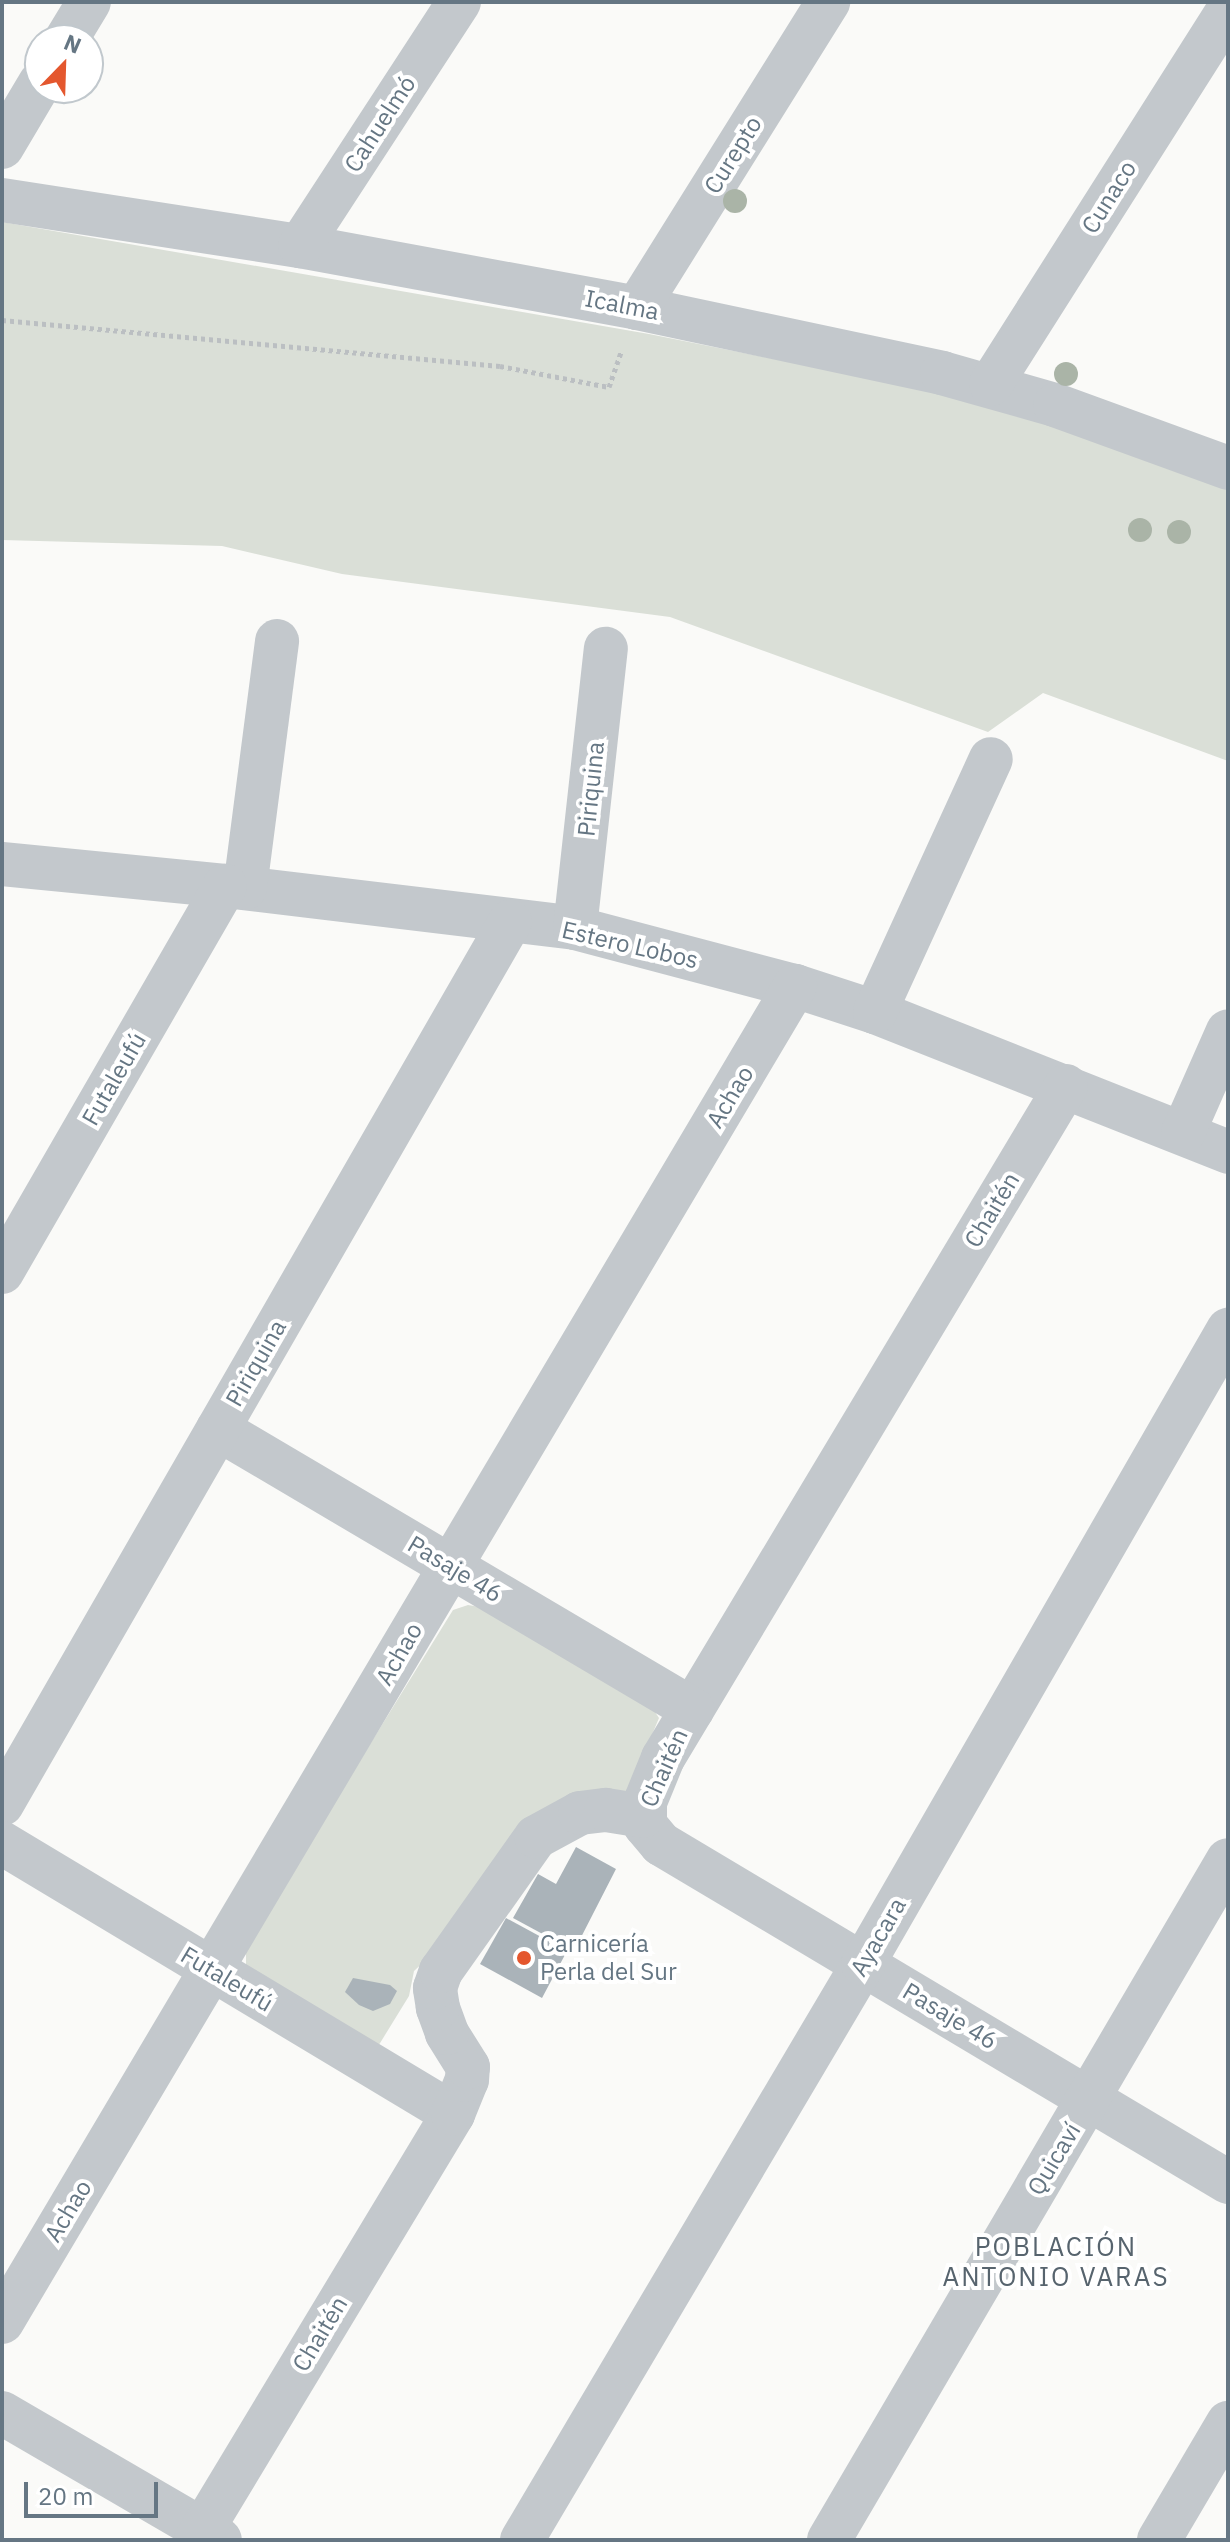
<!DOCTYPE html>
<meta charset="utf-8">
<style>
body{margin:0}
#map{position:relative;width:1230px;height:2542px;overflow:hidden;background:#fafaf8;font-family:"IBM Plex Sans",sans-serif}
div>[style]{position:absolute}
.green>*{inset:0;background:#dadfd7}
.building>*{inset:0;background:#aab3b9}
.path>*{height:5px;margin-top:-2.5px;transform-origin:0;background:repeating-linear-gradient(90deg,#bbbfc2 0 4px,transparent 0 8px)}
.minor>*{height:44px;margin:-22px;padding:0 22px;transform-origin:22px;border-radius:22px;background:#c3c8cc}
.trees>*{width:24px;height:24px;margin:-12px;border-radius:50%;background:#aab4a7}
.dots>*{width:22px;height:22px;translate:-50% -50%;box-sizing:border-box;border:4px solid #fff;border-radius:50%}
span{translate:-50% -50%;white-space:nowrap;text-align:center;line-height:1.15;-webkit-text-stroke:8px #fff;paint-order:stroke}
.street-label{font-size:24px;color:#657683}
.poi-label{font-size:24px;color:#657683}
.left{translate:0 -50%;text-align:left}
.neighbourhood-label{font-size:26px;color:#57646e;letter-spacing:2px}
.frame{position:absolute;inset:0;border:4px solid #657683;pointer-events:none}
.north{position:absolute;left:24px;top:24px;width:80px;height:80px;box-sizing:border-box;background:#fff;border:2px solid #c1c8cd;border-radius:50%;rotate:23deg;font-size:22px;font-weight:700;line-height:32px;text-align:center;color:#657683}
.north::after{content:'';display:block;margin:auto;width:28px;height:36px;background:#e4572e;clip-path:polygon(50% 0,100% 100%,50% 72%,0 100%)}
.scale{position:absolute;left:24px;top:2482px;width:134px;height:36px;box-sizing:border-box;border:4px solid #657683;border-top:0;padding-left:10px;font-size:24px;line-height:28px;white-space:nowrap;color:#657683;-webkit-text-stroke:6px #fff;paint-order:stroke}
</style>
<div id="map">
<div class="green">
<i style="clip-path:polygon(2px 222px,649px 334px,935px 391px,988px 404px,1228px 485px,1228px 761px,1043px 693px,988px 732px,670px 617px,342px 574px,222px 546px,2px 540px)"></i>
<i style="clip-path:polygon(468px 1605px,480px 1607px,651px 1706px,659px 1718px,627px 1794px,602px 1795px,414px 1971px,409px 1996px,377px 2048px,246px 1969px,246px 1950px,252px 1935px,453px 1610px)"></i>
</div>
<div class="building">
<i style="clip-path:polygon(576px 1847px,616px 1869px,574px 1951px,513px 1918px,538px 1874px,556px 1884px)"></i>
<i style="clip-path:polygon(506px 1918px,567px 1951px,542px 1998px,480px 1964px)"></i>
<i style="clip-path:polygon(353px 1978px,390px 1985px,397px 1991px,390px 2004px,373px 2011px,359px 2005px,345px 1992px)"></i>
</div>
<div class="path">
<i style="left:2px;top:320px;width:500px;rotate:5.28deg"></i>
<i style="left:500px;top:366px;width:111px;rotate:10.9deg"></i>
<i style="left:609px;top:387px;width:39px;rotate:-71deg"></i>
</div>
<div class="minor">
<i style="left:66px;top:40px;width:44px;rotate:-58.8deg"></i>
<i style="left:2px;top:147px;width:74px;rotate:-59.3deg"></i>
<i style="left:2px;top:200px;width:302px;rotate:8.8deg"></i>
<i style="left:300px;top:246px;width:343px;rotate:10.4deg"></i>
<i style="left:637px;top:308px;width:312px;rotate:12deg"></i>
<i style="left:942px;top:373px;width:117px;rotate:15.8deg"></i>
<i style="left:1055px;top:405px;width:184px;rotate:20deg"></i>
<i style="left:300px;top:246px;width:291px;rotate:-56.9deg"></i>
<i style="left:637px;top:308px;width:361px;rotate:-58deg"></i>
<i style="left:991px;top:384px;width:442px;rotate:-57.6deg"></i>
<i style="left:2px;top:864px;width:224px;rotate:5.6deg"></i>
<i style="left:225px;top:886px;width:353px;rotate:6.8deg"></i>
<i style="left:575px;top:928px;width:228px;rotate:14.8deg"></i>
<i style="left:795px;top:986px;width:84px;rotate:18deg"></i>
<i style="left:875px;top:1012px;width:380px;rotate:21.6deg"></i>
<i style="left:245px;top:888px;width:249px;rotate:-82.6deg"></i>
<i style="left:575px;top:928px;width:281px;rotate:-83.7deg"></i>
<i style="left:875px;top:1012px;width:278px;rotate:-65.4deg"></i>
<i style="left:1066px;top:1086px;width:784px;rotate:120.95deg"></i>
<i style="left:663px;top:1758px;width:48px;rotate:112.2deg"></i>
<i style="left:645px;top:1802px;width:23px;rotate:90deg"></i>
<i style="left:645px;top:1825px;width:25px;rotate:50deg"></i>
<i style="left:661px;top:1844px;width:660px;rotate:30.8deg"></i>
<i style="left:1183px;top:1133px;width:111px;rotate:-66.2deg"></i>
<i style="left:2px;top:1272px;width:446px;rotate:-60deg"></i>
<i style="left:218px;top:1429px;width:551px;rotate:30.57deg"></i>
<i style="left:2px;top:1804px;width:1018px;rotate:-60.06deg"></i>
<i style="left:2px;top:1843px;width:526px;rotate:31deg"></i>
<i style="left:2px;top:2322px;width:1554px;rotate:-59.31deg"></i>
<i style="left:2px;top:2413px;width:252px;rotate:30.2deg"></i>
<i style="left:196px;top:2540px;width:498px;rotate:-58.9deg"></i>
<i style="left:453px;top:2114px;width:37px;rotate:-68deg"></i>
<i style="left:467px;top:2080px;width:13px;rotate:-86deg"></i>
<i style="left:468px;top:2067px;width:40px;rotate:-122deg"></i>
<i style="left:447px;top:2033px;width:27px;rotate:-110deg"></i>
<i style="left:438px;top:2008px;width:20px;rotate:-99deg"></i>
<i style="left:435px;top:1988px;width:18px;rotate:-71deg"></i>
<i style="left:441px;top:1971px;width:164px;rotate:-54.7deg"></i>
<i style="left:536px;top:1837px;width:50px;rotate:-28.6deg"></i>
<i style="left:580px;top:1813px;width:26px;rotate:-7deg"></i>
<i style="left:606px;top:1810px;width:38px;rotate:9deg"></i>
<i style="left:522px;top:2540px;width:669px;rotate:-59.37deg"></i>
<i style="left:863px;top:1964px;width:732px;rotate:-60.07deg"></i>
<i style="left:829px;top:2540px;width:788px;rotate:-59.6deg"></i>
<i style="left:1159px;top:2540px;width:136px;rotate:-59.5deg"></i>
</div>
<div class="trees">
<i style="left:735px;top:201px"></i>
<i style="left:1066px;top:374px"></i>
<i style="left:1140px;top:530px"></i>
<i style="left:1179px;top:532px"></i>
</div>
<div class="dots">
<i style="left:524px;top:1958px;background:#e4572e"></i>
</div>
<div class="street-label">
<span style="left:380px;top:124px;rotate:-57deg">Cahuelmó</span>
<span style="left:733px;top:155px;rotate:-58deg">Curepto</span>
<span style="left:1109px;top:197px;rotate:-58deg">Cunaco</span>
<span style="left:622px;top:305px;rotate:11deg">Icalma</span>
<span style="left:591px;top:789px;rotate:-84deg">Piriquina</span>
<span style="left:630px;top:945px;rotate:13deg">Estero Lobos</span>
<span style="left:114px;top:1079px;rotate:-60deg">Futaleufú</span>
<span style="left:730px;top:1097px;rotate:-59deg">Achao</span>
<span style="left:992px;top:1210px;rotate:-59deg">Chaitén</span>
<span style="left:256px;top:1363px;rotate:-60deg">Piriquina</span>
<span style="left:455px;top:1569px;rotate:31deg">Pasaje 46</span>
<span style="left:399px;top:1654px;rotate:-60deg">Achao</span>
<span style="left:664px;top:1768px;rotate:-66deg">Chaitén</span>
<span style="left:878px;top:1937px;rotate:-60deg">Ayacara</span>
<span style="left:227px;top:1979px;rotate:31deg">Futaleufú</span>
<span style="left:950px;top:2016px;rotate:31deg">Pasaje 46</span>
<span style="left:1054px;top:2159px;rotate:-59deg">Quicaví</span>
<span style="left:68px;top:2211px;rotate:-59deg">Achao</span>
<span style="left:320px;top:2334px;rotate:-59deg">Chaitén</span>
</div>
<div class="poi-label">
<span class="left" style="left:540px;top:1958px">Carnicería<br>Perla del Sur</span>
</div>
<div class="neighbourhood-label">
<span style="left:1056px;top:2262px">POBLACIÓN<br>ANTONIO VARAS</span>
</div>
<div class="frame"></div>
<div class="north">N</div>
<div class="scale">20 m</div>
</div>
